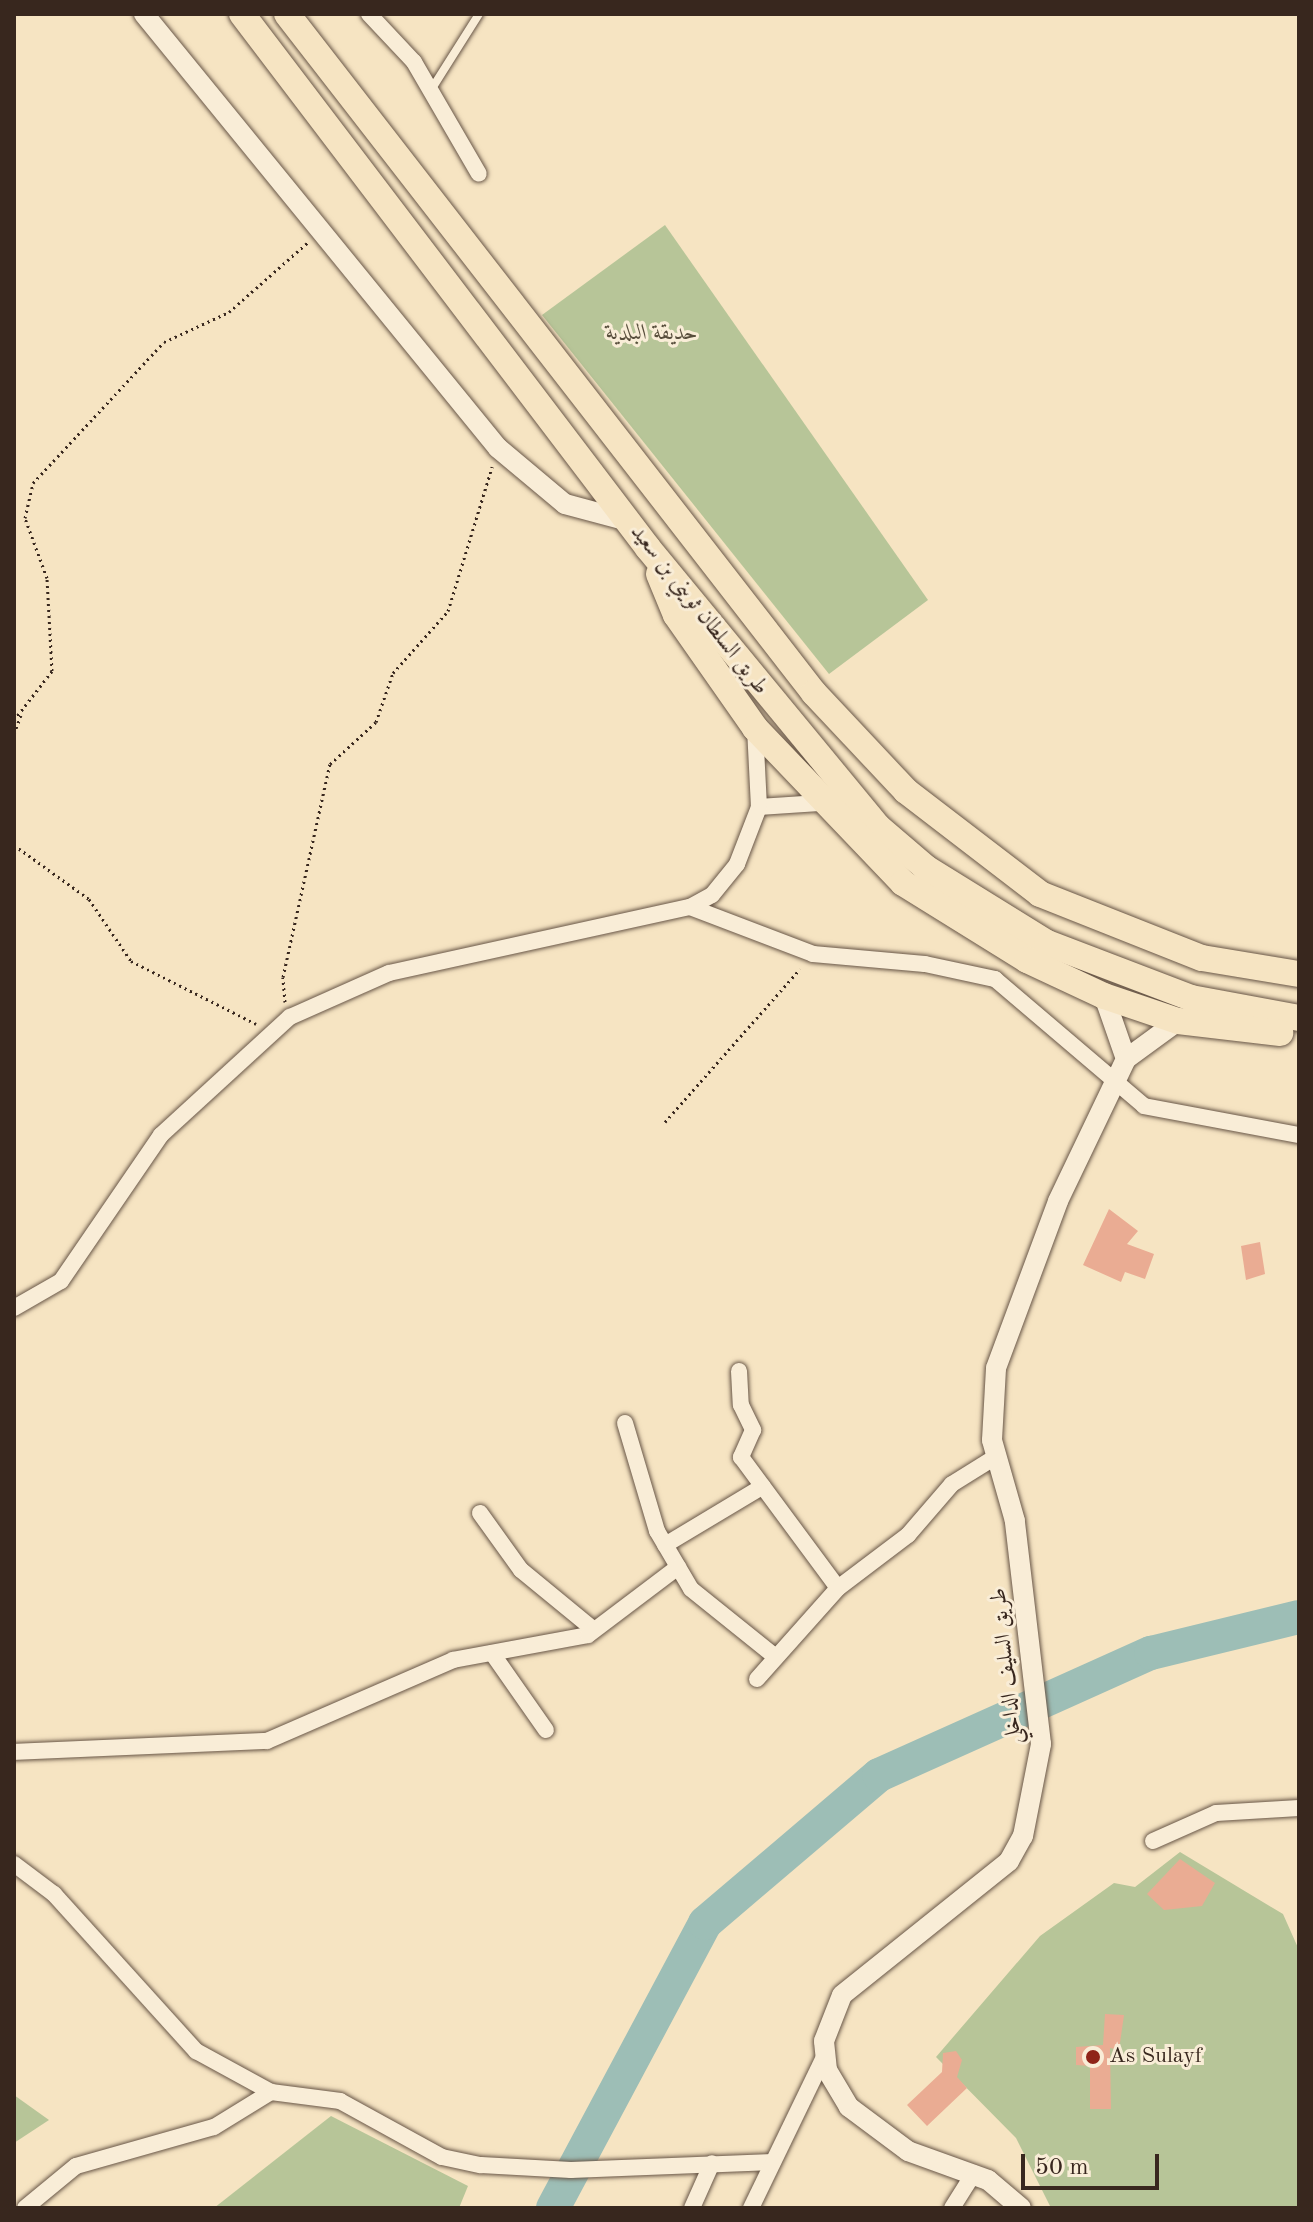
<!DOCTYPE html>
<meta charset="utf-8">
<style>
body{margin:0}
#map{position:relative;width:1313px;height:2222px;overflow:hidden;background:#f6e4c2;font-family:"Old Standard TT",Amiri,serif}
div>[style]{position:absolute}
.green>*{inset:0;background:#b7c598}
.river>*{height:34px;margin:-17px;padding:0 17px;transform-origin:17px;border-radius:17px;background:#9dbeb6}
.building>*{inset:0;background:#eaac93}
.path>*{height:3px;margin-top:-1.5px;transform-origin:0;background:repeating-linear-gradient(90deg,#38271e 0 2px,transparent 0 6px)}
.roads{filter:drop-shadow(0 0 2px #685647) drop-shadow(0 0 2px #685647)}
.service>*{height:8px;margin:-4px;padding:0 4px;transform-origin:4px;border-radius:4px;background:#f9edd7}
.minor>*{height:16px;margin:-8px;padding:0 8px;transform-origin:8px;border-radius:8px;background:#f9edd7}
.tertiary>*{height:20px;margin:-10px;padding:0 10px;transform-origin:10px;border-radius:10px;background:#f9edd7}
.trunk>*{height:26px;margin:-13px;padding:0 13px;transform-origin:13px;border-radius:13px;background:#f6e4c2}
.dots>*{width:22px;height:22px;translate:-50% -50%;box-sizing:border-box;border:4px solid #f9edd7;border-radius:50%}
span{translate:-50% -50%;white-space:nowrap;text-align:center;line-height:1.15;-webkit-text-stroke:6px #f9edd7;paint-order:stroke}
.park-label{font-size:22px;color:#584e3c;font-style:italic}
.street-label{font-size:22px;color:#38271e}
.poi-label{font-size:22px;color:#38271e}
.left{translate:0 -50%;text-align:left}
.frame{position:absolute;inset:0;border:16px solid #38271e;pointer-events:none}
.scale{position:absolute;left:1021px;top:2154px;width:138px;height:36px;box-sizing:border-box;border:4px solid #38271e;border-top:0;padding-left:10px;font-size:24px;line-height:28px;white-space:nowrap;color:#38271e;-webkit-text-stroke:6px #f9edd7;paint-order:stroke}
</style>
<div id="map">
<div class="green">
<i style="clip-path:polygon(665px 225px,928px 600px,829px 674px,542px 315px)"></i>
<i style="clip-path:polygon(1180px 1852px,1283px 1914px,1299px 1950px,1299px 2208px,1051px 2208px,1016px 2138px,936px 2057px,1040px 1936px,1114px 1883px,1135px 1887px)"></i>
<i style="clip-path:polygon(14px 2095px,49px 2120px,14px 2143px)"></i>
<i style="clip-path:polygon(331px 2116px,468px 2186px,459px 2208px,214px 2208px)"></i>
</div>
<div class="river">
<i style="left:553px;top:2208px;width:323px;rotate:-61.9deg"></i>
<i style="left:705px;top:1923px;width:228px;rotate:-40.4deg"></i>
<i style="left:879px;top:1775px;width:298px;rotate:-24.2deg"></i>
<i style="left:1151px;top:1653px;width:152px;rotate:-13.7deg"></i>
</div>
<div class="building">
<i style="clip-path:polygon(1109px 1209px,1138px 1231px,1127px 1244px,1154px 1254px,1145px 1279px,1125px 1272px,1121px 1282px,1083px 1265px)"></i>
<i style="clip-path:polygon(1260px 1242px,1265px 1274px,1246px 1280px,1241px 1246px)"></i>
<i style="clip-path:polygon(1180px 1859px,1215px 1883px,1202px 1906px,1164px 1910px,1147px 1894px)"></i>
<i style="clip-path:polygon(1105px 2014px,1124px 2015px,1119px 2050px,1110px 2048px,1111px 2109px,1090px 2109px,1090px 2066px,1076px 2065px,1076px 2047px,1103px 2045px)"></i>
<i style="clip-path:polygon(956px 2051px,962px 2060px,957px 2077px,967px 2088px,927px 2126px,907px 2105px,942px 2072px,943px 2053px)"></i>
</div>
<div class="path">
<i style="left:14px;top:720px;width:62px;rotate:-52.2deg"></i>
<i style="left:52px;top:671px;width:93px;rotate:-93.1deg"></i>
<i style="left:47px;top:578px;width:64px;rotate:-110.1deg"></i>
<i style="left:25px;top:518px;width:36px;rotate:-77deg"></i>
<i style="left:33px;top:483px;width:192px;rotate:-47.1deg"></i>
<i style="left:164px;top:342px;width:72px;rotate:-24.8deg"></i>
<i style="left:229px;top:312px;width:106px;rotate:-41.5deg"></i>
<i style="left:14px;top:734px;width:20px;rotate:-70deg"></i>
<i style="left:14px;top:845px;width:92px;rotate:35.8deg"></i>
<i style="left:89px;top:899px;width:75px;rotate:55.9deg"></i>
<i style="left:131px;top:961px;width:140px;rotate:26.7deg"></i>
<i style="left:285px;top:1002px;width:25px;rotate:-95deg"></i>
<i style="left:283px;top:977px;width:218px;rotate:-77.6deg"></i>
<i style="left:330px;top:764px;width:62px;rotate:-42.4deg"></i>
<i style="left:376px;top:722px;width:52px;rotate:-70.9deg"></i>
<i style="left:393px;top:673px;width:83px;rotate:-48.4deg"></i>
<i style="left:448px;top:611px;width:151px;rotate:-73deg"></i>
<i style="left:665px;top:1122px;width:204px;rotate:-48.6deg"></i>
</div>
<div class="roads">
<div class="service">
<i style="left:431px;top:90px;width:90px;rotate:-57.7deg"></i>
</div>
<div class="minor">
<i style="left:369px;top:14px;width:66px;rotate:46.8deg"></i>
<i style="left:414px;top:62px;width:129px;rotate:59.9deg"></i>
<i style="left:759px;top:807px;width:60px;rotate:-3.8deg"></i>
<i style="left:690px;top:907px;width:132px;rotate:20.9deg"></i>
<i style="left:813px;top:954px;width:112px;rotate:5.1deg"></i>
<i style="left:925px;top:964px;width:72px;rotate:12.1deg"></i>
<i style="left:995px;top:979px;width:196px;rotate:40.4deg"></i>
<i style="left:1144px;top:1106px;width:158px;rotate:10.6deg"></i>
<i style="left:14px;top:1308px;width:54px;rotate:-29.9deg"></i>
<i style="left:61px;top:1281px;width:177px;rotate:-55.6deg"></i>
<i style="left:161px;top:1135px;width:175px;rotate:-42.5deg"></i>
<i style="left:290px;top:1017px;width:108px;rotate:-24deg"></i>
<i style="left:389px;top:973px;width:308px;rotate:-12.4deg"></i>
<i style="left:690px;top:907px;width:25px;rotate:-29deg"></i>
<i style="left:712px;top:895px;width:40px;rotate:-51deg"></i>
<i style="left:737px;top:864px;width:61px;rotate:-68.9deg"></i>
<i style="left:759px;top:807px;width:79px;rotate:-92.9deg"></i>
<i style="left:739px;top:1371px;width:34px;rotate:87deg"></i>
<i style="left:741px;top:1405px;width:28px;rotate:64deg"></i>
<i style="left:753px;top:1430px;width:30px;rotate:114deg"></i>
<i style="left:741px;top:1457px;width:163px;rotate:53.5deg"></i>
<i style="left:625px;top:1423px;width:113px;rotate:73.5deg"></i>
<i style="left:657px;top:1531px;width:67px;rotate:59.6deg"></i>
<i style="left:691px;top:1589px;width:105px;rotate:38.8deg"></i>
<i style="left:480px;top:1513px;width:70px;rotate:54.3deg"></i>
<i style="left:521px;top:1570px;width:94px;rotate:39.4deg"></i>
<i style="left:665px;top:1545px;width:114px;rotate:-31deg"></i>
<i style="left:492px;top:1653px;width:94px;rotate:55deg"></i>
<i style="left:757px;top:1679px;width:122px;rotate:-48.3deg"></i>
<i style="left:838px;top:1588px;width:88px;rotate:-37.1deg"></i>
<i style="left:908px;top:1535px;width:67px;rotate:-49.2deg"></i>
<i style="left:952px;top:1484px;width:53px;rotate:-31.9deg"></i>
<i style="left:14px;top:1752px;width:253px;rotate:-2.5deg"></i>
<i style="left:267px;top:1741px;width:203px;rotate:-23.5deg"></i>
<i style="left:453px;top:1660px;width:137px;rotate:-10.5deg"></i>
<i style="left:588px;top:1635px;width:113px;rotate:-37.1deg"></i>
<i style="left:1153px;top:1841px;width:69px;rotate:-24deg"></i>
<i style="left:1216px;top:1813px;width:83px;rotate:-3.4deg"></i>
<i style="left:14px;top:1864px;width:50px;rotate:36.9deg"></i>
<i style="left:54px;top:1894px;width:212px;rotate:47.9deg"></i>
<i style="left:196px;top:2051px;width:85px;rotate:28.7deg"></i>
<i style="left:271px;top:2092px;width:70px;rotate:7.4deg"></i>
<i style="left:340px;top:2101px;width:116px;rotate:28.8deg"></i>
<i style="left:442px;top:2157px;width:40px;rotate:12deg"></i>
<i style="left:481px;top:2165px;width:90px;rotate:3.2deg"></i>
<i style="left:571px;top:2170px;width:202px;rotate:-2.3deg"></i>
<i style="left:25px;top:2208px;width:66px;rotate:-39.5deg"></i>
<i style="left:76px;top:2166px;width:143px;rotate:-15.8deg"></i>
<i style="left:214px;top:2127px;width:67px;rotate:-31.6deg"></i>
<i style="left:692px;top:2208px;width:49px;rotate:-66deg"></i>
<i style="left:751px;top:2208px;width:170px;rotate:-64.2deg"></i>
<i style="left:952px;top:2208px;width:41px;rotate:-57.8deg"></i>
</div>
<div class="tertiary">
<i style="left:144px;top:14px;width:560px;rotate:50.8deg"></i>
<i style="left:498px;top:448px;width:87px;rotate:39.9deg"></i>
<i style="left:565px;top:504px;width:65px;rotate:15.1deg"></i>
<i style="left:1104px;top:996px;width:67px;rotate:70.8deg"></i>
<i style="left:1021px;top:2208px;width:43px;rotate:-139.7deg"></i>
<i style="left:988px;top:2180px;width:85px;rotate:-160.1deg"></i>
<i style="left:908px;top:2151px;width:74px;rotate:-143.3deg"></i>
<i style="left:849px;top:2107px;width:43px;rotate:-120.7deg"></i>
<i style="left:827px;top:2070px;width:29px;rotate:-96deg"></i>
<i style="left:824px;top:2041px;width:49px;rotate:-68.6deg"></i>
<i style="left:842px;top:1995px;width:214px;rotate:-38.7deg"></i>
<i style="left:1009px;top:1861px;width:29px;rotate:-61deg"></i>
<i style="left:1023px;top:1836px;width:94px;rotate:-78.9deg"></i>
<i style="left:1041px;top:1744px;width:225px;rotate:-96.7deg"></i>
<i style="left:1015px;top:1521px;width:84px;rotate:-105.9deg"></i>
<i style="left:992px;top:1440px;width:72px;rotate:-86.8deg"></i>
<i style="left:996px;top:1368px;width:178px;rotate:-69.6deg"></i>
<i style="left:1058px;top:1201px;width:157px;rotate:-64.4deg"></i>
<i style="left:1126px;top:1059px;width:64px;rotate:-36.2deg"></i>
</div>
<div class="trunk">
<i style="left:242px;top:14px;width:671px;rotate:52.75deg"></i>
<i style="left:648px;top:548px;width:362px;rotate:50.5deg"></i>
<i style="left:878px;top:827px;width:63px;rotate:40.5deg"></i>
<i style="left:926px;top:868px;width:142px;rotate:31.8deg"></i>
<i style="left:1047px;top:943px;width:154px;rotate:20.9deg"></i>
<i style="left:1191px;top:998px;width:110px;rotate:10.5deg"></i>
<i style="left:287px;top:14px;width:860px;rotate:52.18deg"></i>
<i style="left:814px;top:693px;width:134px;rotate:46.8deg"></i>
<i style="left:906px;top:791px;width:169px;rotate:37.5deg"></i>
<i style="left:1040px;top:894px;width:174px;rotate:21.6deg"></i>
<i style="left:1202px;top:958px;width:98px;rotate:9.4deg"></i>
<i style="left:659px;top:574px;width:44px;rotate:67.5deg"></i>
<i style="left:676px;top:615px;width:138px;rotate:55deg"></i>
<i style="left:755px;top:728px;width:214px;rotate:46.3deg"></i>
<i style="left:903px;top:883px;width:146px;rotate:31.8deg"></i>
<i style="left:1027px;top:960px;width:85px;rotate:25.1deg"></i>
<i style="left:1104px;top:996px;width:78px;rotate:18.7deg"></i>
<i style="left:1178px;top:1021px;width:103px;rotate:6.7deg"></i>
</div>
</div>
<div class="dots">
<i style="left:1093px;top:2057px;background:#8f2418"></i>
</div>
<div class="park-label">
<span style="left:652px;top:334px">حديقة البلدية</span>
</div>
<div class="street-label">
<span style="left:699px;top:610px;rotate:52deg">طريق السلطان ثويني بن سعيد</span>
<span style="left:1007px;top:1666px;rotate:-96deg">طريق السليف الداخلي</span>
</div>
<div class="poi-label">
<span class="left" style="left:1109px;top:2057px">As Sulayf</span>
</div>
<div class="frame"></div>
<div class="scale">50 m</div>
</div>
